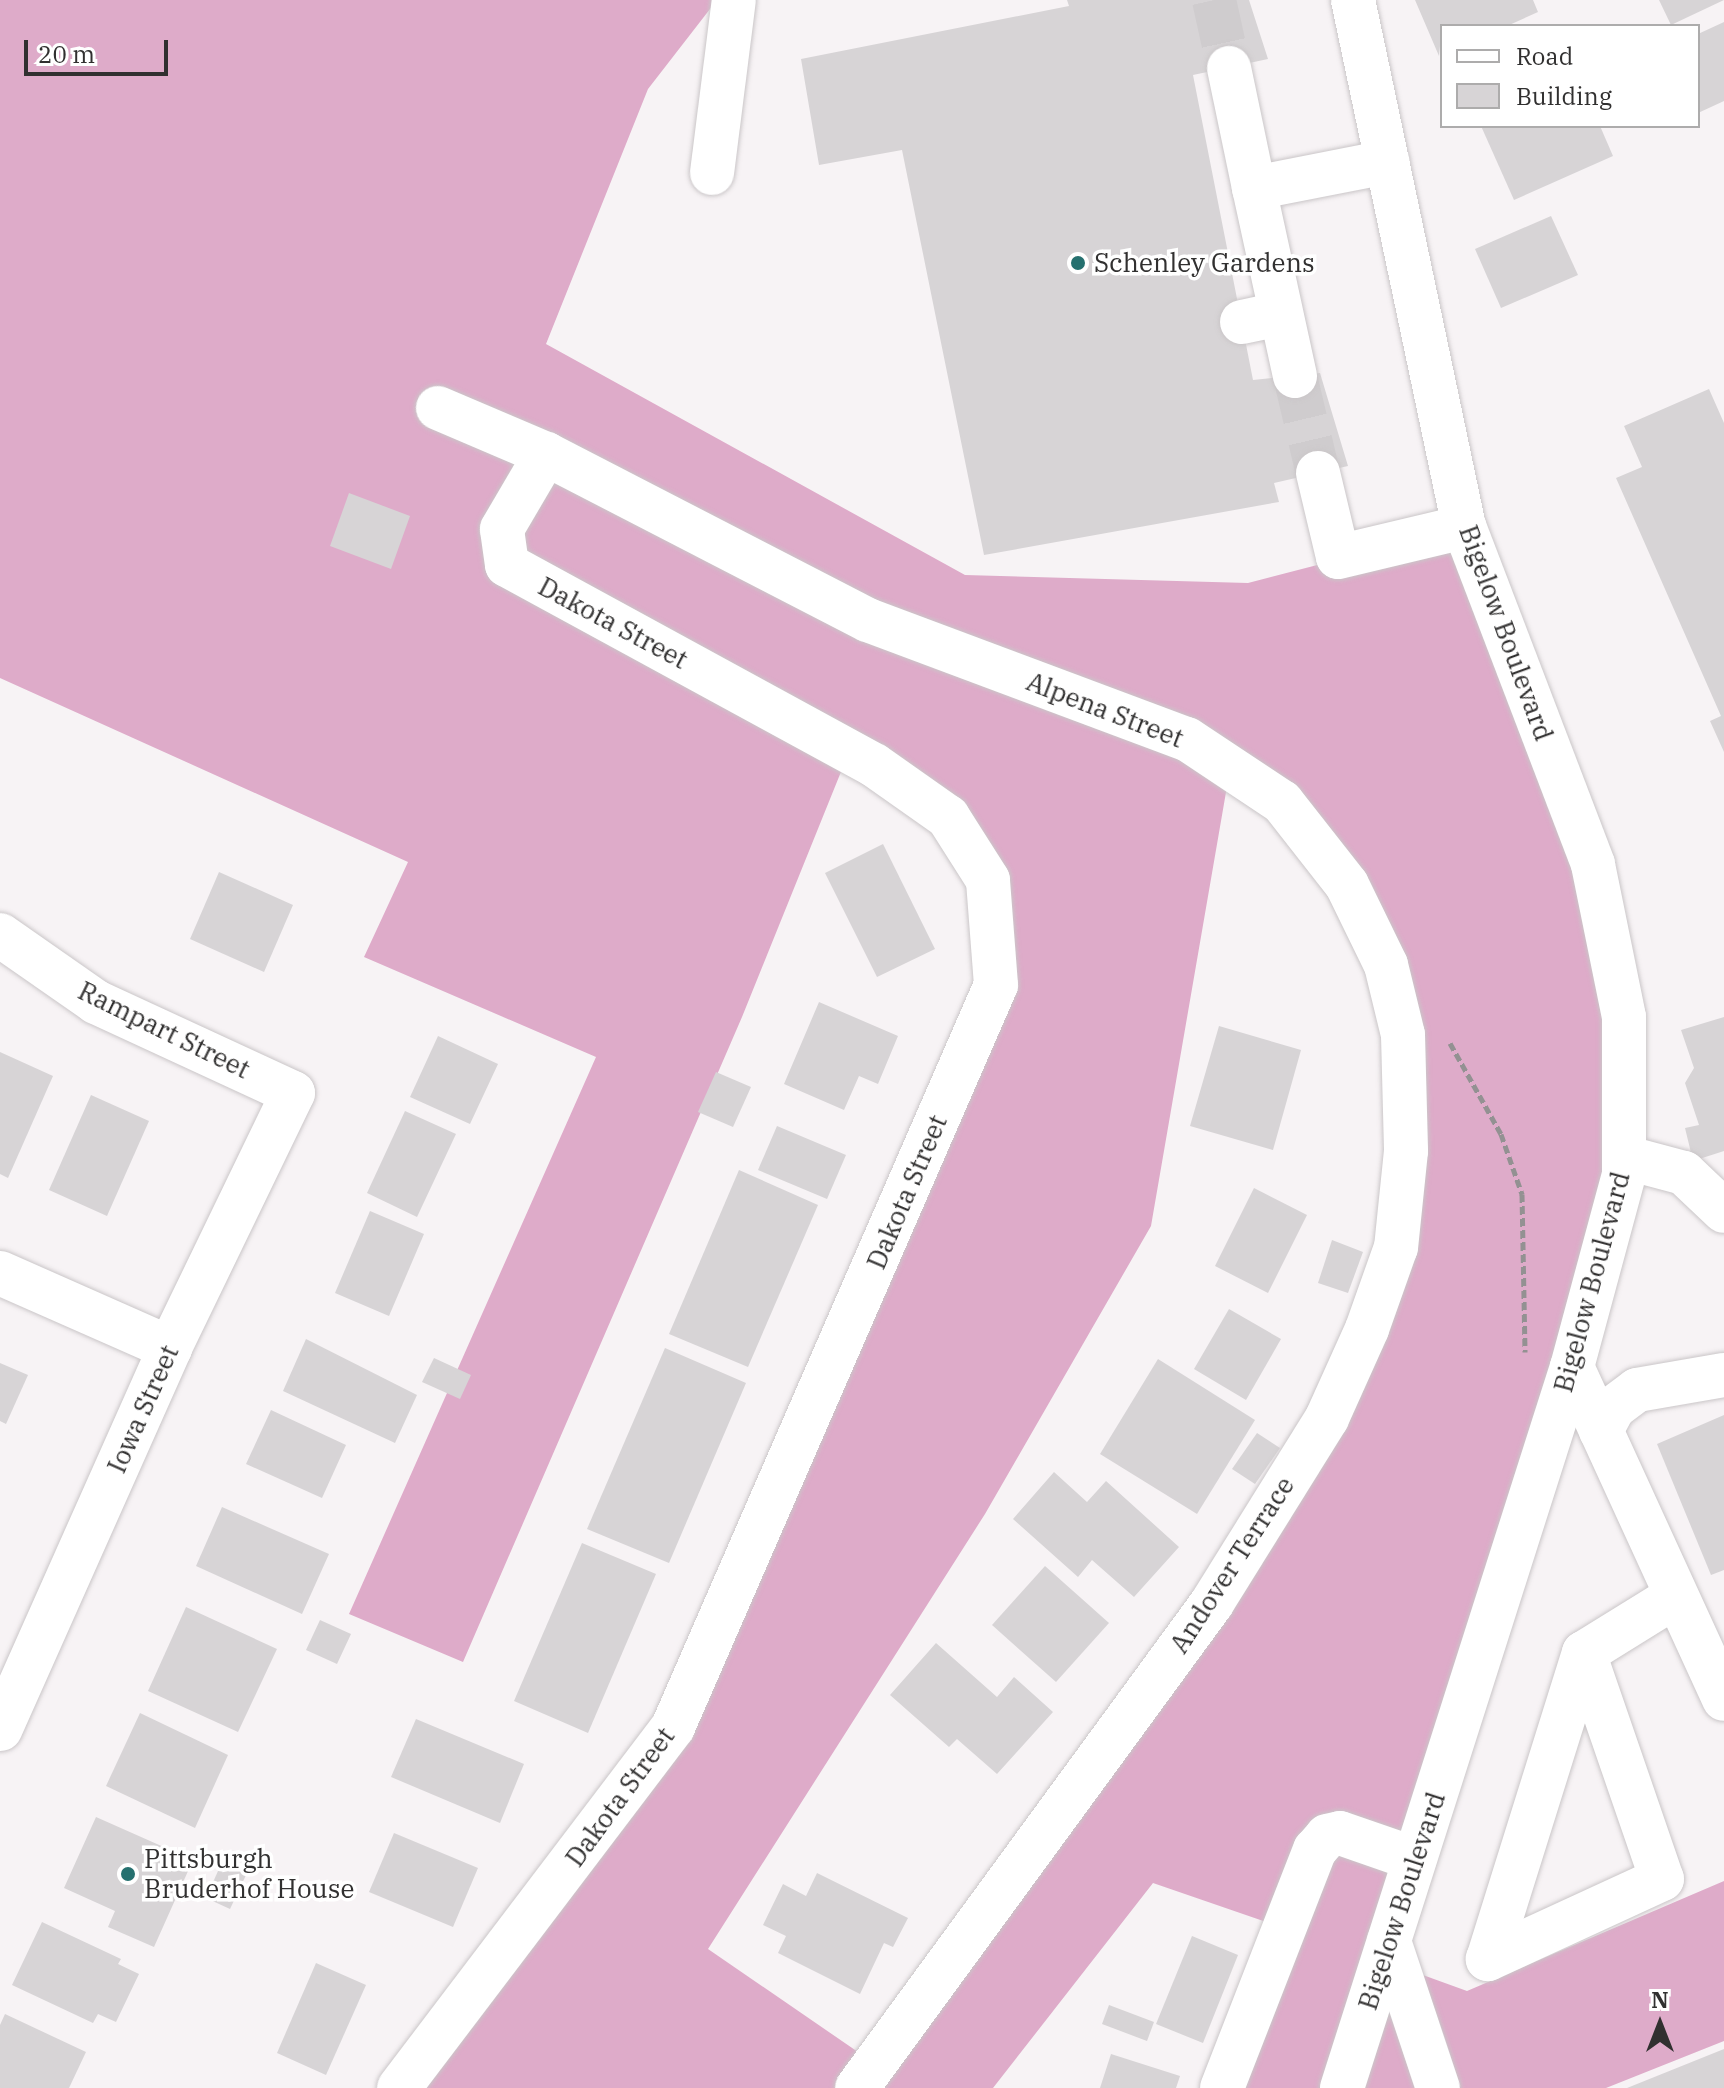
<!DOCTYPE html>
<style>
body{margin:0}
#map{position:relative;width:1724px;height:2088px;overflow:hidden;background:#f7f3f5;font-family:"IBM Plex Serif",serif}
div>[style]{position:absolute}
.forest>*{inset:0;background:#deabc9}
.building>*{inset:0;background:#d7d4d6}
.minor-tunnel>*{height:44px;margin-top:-22px;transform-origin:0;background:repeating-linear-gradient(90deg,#cfccce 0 44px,transparent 0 66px)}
.path>*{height:5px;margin-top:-2.5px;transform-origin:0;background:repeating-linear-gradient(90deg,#939192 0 8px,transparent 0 12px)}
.roads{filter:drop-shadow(0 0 2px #cac6c8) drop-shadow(0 0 2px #cac6c8)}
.minor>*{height:44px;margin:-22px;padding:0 22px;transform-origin:22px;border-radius:22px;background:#fff}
.major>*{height:44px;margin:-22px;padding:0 22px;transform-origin:22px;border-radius:22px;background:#fff}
.dots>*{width:22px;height:22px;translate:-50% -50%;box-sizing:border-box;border:4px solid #fff;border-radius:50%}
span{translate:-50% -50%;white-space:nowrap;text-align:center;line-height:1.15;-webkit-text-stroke:7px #fff;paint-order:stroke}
.poi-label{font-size:26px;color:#313030}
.left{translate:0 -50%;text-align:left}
.street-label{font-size:26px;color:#313030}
.legend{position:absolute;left:1440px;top:24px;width:260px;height:104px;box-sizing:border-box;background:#fff;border:2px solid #adacac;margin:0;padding:10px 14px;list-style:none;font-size:24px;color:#313030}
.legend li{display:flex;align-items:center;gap:16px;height:40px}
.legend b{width:40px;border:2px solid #adacac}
.north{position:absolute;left:1620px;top:1984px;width:80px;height:80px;-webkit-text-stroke:6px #fff;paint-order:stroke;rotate:0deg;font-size:22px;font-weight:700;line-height:32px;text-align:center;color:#313030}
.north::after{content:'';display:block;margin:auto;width:28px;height:36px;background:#313030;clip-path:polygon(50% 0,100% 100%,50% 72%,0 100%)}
.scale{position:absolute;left:24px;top:40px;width:144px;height:36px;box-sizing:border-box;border:4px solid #313030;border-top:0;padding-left:10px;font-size:24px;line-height:28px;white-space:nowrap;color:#313030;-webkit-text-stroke:6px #fff;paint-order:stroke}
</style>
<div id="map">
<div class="forest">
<i style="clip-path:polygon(evenodd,0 0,717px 0,648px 89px,546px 344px,965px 575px,1248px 583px,1464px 527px,1593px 864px,1624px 1174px,1398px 1966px,1467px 1991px,1724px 1881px,1724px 2041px,1606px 2088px,1222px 2088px,1284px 1928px,1153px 1883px,993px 2088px,399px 2088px,673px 1727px,980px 1020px,988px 880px,849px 752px,742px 1017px,463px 1662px,349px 1614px,596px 1057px,364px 957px,408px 862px,0 678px,0 0,1230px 769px,1386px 965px,1396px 1247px,1327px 1418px,874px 2063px,708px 1949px,985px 1514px,1151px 1226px,1230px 769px)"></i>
</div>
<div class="building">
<i style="clip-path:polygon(1067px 0,1249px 0,1268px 59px,1193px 75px,1253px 380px,1320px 373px,1348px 466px,1274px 483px,1279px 502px,984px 555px,902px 150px,819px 165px,801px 59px,1069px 6px)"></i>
<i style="clip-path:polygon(1415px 0,1533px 0,1538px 12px,1507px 26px,1442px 26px,1439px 56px)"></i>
<i style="clip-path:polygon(1659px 0,1724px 0,1671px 25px)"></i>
<i style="clip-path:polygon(1724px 22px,1724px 101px,1698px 113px,1698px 34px)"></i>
<i style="clip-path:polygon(1481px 126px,1600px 126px,1613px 156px,1514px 200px)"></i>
<i style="clip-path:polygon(1551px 216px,1578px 275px,1501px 308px,1475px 249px)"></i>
<i style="clip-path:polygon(1709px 389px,1724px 423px,1724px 752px,1710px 721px,1721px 716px,1616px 478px,1642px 467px,1624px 426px)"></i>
<i style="clip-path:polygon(349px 493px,410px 516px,391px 569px,330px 546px)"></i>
<i style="clip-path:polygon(883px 844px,935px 949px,877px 977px,825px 873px)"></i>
<i style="clip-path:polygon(219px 872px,293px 905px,264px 972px,190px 939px)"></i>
<i style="clip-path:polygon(819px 1002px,898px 1036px,878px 1084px,859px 1076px,844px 1110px,784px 1084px)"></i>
<i style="clip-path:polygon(1724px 1017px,1724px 1151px,1693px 1161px,1685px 1128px,1699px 1125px,1685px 1083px,1694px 1068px,1681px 1030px)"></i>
<i style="clip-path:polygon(1219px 1026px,1301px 1050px,1273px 1150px,1190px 1126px)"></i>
<i style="clip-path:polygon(438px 1036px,498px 1064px,470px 1124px,410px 1097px)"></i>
<i style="clip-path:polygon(0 1052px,53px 1076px,8px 1178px,0 1174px)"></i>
<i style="clip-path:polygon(716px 1072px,751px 1087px,733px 1127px,698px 1112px)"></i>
<i style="clip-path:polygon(91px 1095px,149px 1121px,107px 1216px,49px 1190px)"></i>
<i style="clip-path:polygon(405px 1111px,456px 1134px,417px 1217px,367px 1193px)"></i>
<i style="clip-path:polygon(777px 1126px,846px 1155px,827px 1199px,758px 1170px)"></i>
<i style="clip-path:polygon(739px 1170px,818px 1205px,748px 1367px,669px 1334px)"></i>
<i style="clip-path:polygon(1254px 1188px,1307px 1215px,1268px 1293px,1215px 1266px)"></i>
<i style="clip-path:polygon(370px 1211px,424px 1234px,389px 1316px,335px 1293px)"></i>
<i style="clip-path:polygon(1332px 1240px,1363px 1252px,1348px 1293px,1318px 1283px)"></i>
<i style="clip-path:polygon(1229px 1309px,1281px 1339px,1246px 1400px,1194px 1369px)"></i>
<i style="clip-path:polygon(306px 1339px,417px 1395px,395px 1443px,283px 1391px)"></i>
<i style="clip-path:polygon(665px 1348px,746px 1383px,669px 1563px,587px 1529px)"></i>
<i style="clip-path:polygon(434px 1358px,471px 1375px,460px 1399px,422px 1382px)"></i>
<i style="clip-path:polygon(1158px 1359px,1255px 1420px,1197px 1514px,1100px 1454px)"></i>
<i style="clip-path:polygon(0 1363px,28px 1375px,6px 1424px,0 1421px)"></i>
<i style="clip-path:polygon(271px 1410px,346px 1445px,322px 1498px,246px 1464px)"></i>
<i style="clip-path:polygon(1724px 1415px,1724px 1570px,1711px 1575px,1657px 1444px)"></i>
<i style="clip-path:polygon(1257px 1433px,1280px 1448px,1255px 1484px,1232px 1469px)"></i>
<i style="clip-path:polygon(1054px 1472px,1087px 1502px,1106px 1481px,1179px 1547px,1134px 1597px,1092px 1560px,1078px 1577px,1013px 1519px)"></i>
<i style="clip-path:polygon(222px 1507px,329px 1554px,302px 1614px,196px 1566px)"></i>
<i style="clip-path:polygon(582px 1543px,656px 1574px,588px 1733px,514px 1701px)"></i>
<i style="clip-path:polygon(1045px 1566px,1109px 1623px,1056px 1682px,992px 1625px)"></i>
<i style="clip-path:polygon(186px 1607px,277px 1649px,238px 1732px,148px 1691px)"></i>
<i style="clip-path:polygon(320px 1620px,351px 1634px,337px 1664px,306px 1650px)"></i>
<i style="clip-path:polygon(936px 1643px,997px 1697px,1014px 1677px,1053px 1712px,997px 1774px,957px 1739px,949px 1747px,890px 1695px)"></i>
<i style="clip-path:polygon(140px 1713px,228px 1755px,195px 1828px,106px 1786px)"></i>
<i style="clip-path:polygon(416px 1719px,524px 1764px,500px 1823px,391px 1777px)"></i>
<i style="clip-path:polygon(96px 1817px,193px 1860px,154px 1947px,108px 1927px,115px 1911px,64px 1888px)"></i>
<i style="clip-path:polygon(394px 1833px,478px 1868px,453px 1927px,369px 1892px)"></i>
<i style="clip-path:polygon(222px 1862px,247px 1873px,230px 1909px,206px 1898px)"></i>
<i style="clip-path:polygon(817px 1873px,908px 1918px,893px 1947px,884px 1943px,860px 1994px,778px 1953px,786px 1936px,763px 1925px,783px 1884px,806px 1896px)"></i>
<i style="clip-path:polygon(42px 1922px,121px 1959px,118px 1964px,139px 1974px,116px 2022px,98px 2014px,93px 2023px,12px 1985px)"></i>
<i style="clip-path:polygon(1192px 1936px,1238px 1955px,1203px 2043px,1156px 2024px)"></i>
<i style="clip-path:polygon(316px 1963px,366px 1985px,326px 2075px,277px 2053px)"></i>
<i style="clip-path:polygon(1109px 2005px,1154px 2022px,1147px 2041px,1102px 2024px)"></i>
<i style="clip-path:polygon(5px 2014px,86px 2052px,69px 2088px,0 2088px,0 2025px)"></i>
<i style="clip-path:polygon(1724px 2049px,1724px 2088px,1627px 2088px)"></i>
<i style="clip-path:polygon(1111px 2054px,1180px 2076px,1176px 2088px,1100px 2088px)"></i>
</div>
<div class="minor-tunnel">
<i style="left:1214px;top:0;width:70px;rotate:77.6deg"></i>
<i style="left:1295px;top:376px;width:100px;rotate:76.7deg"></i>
</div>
<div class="path">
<i style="left:1450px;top:1043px;width:104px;rotate:60.7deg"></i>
<i style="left:1501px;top:1134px;width:64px;rotate:70.7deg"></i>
<i style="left:1522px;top:1194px;width:158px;rotate:88.9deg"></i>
</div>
<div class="roads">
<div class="minor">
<i style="left:1229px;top:68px;width:123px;rotate:78.2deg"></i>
<i style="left:712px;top:173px;width:174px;rotate:-82.8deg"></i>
<i style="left:1242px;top:322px;width:39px;rotate:-12deg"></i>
<i style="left:1295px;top:376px;width:192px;rotate:-102.3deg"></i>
<i style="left:1254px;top:188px;width:136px;rotate:-11.1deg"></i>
<i style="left:438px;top:408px;width:117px;rotate:23.1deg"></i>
<i style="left:546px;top:454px;width:362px;rotate:27.3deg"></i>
<i style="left:868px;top:620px;width:340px;rotate:20.5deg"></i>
<i style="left:1187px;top:739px;width:114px;rotate:33.6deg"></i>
<i style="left:1282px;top:802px;width:105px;rotate:51.9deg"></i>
<i style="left:1347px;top:885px;width:89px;rotate:64deg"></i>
<i style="left:1386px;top:965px;width:72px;rotate:76.3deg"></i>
<i style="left:1403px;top:1035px;width:116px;rotate:88.5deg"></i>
<i style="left:1406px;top:1151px;width:97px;rotate:95.9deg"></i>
<i style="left:1396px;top:1247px;width:87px;rotate:109.5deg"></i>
<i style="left:1367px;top:1329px;width:98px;rotate:114.2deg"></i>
<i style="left:1327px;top:1418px;width:218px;rotate:121.9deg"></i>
<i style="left:1212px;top:1603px;width:601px;rotate:126.2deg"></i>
<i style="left:1318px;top:473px;width:86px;rotate:76.6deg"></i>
<i style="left:1338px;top:557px;width:130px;rotate:-13.4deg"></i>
<i style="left:0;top:935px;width:117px;rotate:34.9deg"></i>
<i style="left:96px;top:1002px;width:217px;rotate:24.8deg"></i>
<i style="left:293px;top:1093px;width:283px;rotate:115.8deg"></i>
<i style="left:170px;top:1348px;width:417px;rotate:114deg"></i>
<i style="left:1624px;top:1157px;width:62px;rotate:14.9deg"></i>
<i style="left:1684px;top:1173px;width:55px;rotate:43.5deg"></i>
<i style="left:0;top:1273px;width:186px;rotate:23.8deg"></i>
<i style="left:1572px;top:1367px;width:365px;rotate:65.4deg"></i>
<i style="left:1601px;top:1431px;width:26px;rotate:-62deg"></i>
<i style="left:1613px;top:1408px;width:30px;rotate:-37deg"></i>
<i style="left:1637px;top:1390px;width:88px;rotate:-9.8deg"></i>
<i style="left:1584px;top:1653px;width:239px;rotate:71deg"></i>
<i style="left:1662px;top:1879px;width:192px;rotate:155.3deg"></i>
<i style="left:1488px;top:1959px;width:321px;rotate:-72.6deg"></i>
<i style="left:1584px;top:1653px;width:108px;rotate:-31.8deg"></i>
<i style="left:1389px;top:1941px;width:155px;rotate:71.6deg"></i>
<i style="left:399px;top:2088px;width:453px;rotate:-52.8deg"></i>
<i style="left:673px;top:1727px;width:809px;rotate:-66.48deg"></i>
<i style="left:996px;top:985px;width:105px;rotate:-94.4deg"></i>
<i style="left:988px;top:880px;width:75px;rotate:-122.4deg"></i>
<i style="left:948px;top:817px;width:90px;rotate:-144.9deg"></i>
<i style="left:874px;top:765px;width:418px;rotate:-151.4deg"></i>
<i style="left:507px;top:565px;width:36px;rotate:-98deg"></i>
<i style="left:502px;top:529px;width:87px;rotate:-59.6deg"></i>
<i style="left:1222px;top:2088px;width:256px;rotate:-68.7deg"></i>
<i style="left:1315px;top:1850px;width:18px;rotate:-49deg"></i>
<i style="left:1327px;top:1836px;width:13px;rotate:-13deg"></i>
<i style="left:1340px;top:1833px;width:79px;rotate:19.1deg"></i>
</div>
<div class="major">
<i style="left:1342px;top:2088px;width:757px;rotate:-72.31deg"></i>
<i style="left:1572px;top:1367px;width:200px;rotate:-74.9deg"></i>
<i style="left:1624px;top:1174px;width:157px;rotate:-90deg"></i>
<i style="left:1624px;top:1017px;width:156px;rotate:-101.5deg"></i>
<i style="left:1593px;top:864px;width:361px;rotate:-110.9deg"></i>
<i style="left:1464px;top:527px;width:539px;rotate:-101.89deg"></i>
</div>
</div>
<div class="dots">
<i style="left:1078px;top:263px;background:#25706f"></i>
<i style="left:128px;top:1874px;background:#25706f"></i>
</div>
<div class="poi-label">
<span class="left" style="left:1094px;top:263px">Schenley Gardens</span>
<span class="left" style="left:144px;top:1874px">Pittsburgh<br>Bruderhof House</span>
</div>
<div class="street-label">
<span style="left:613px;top:623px;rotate:28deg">Dakota Street</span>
<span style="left:1506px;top:633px;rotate:70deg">Bigelow Boulevard</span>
<span style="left:1105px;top:710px;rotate:21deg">Alpena Street</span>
<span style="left:164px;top:1030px;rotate:26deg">Rampart Street</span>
<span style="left:907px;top:1192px;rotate:-67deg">Dakota Street</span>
<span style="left:1592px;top:1282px;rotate:-75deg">Bigelow Boulevard</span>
<span style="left:143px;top:1409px;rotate:-66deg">Iowa Street</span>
<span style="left:1232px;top:1565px;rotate:-57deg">Andover Terrace</span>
<span style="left:620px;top:1797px;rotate:-54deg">Dakota Street</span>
<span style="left:1402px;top:1901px;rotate:-72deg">Bigelow Boulevard</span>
</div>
<ul class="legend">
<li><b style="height:10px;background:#fff"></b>Road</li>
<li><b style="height:22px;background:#d7d4d6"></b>Building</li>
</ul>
<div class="north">N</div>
<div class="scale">20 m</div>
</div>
